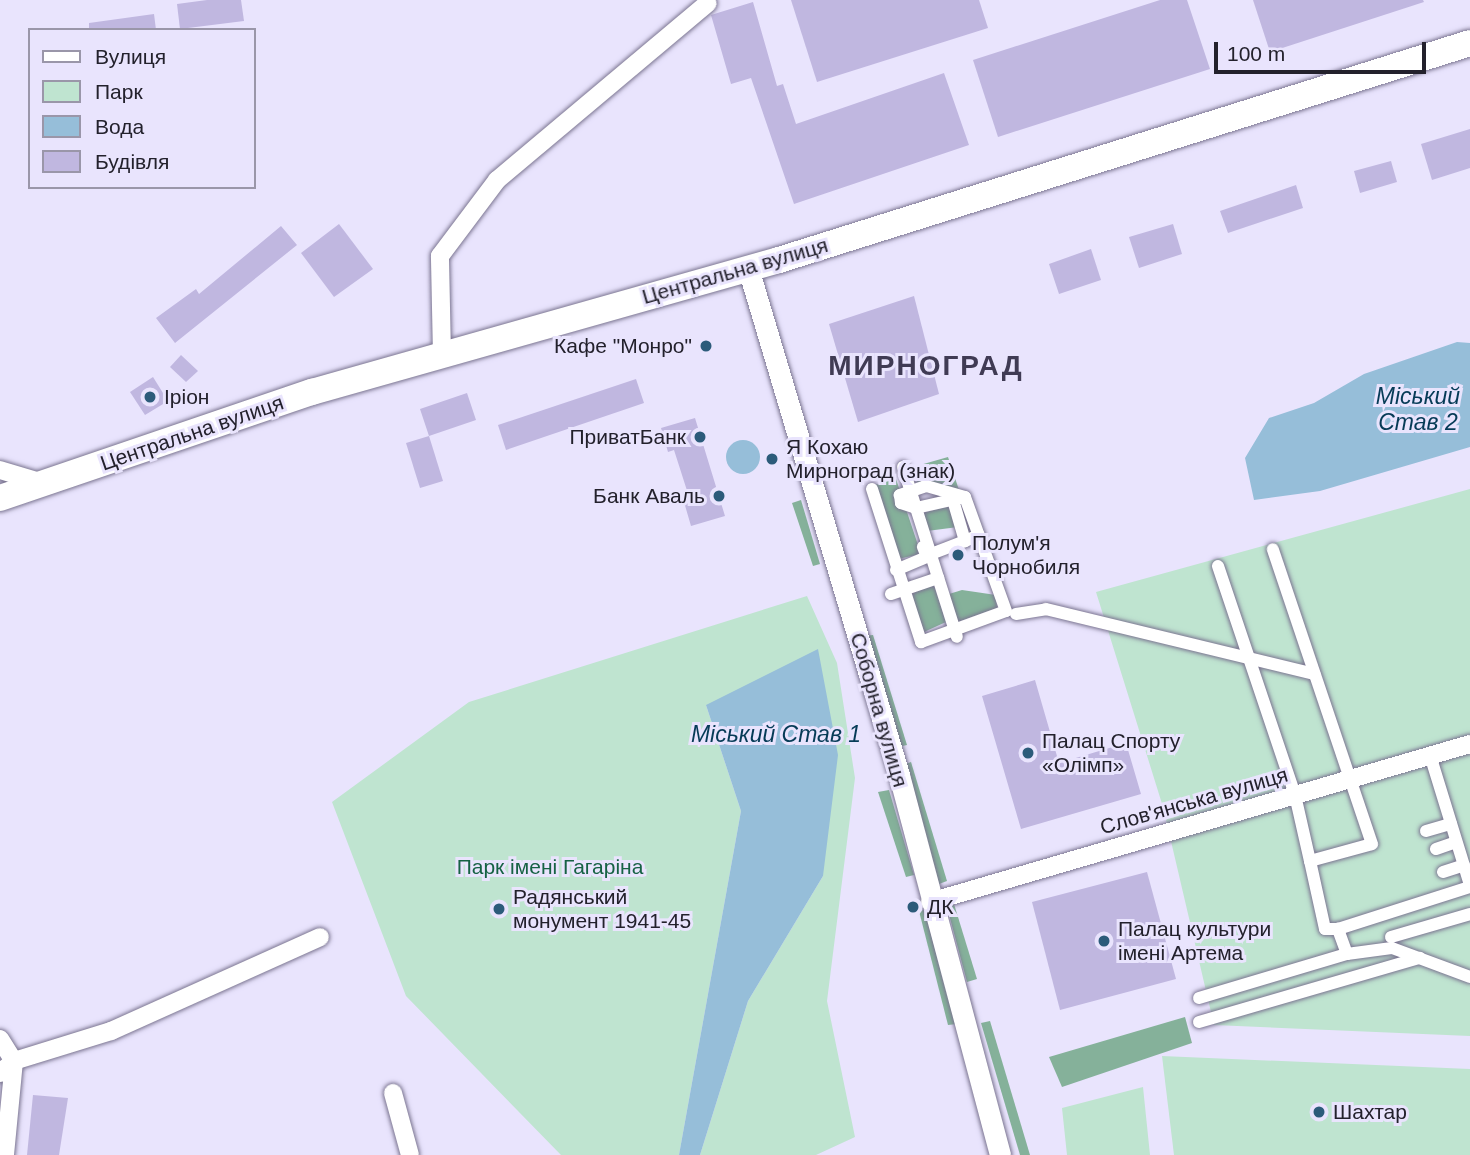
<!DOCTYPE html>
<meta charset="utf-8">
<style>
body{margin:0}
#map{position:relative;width:1470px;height:1155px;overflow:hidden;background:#e9e4fd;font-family:Arial,sans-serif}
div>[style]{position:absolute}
.green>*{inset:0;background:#bfe4d0}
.forest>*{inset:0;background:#85b19a}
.water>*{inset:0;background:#96bed9}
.round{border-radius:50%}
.building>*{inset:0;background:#c0b7e0}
.roads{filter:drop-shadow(0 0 2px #7b7591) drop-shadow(0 0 2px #7b7591)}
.pedestrian>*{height:12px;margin:-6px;padding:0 6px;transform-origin:6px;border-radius:6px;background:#fff}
.minor>*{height:18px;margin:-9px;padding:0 9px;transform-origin:9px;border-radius:9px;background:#fff}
.tertiary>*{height:21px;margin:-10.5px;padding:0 10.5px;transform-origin:10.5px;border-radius:10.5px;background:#fff}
.primary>*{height:26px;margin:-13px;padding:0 13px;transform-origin:13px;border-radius:13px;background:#fff}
.dots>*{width:19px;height:19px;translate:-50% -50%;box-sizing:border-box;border:4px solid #e9e4fd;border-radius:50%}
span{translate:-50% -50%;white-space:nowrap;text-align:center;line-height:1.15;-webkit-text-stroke:6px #e9e4fd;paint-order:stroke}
.street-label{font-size:21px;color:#23212c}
.poi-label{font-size:21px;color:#23212c}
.right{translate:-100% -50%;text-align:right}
.left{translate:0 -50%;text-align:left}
.park-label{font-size:21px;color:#166244}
.water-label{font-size:23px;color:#063b57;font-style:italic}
.district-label{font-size:28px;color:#403b54;font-weight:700;letter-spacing:2px}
.legend{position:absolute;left:28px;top:28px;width:228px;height:161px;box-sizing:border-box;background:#e9e4fd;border:2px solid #9a96a9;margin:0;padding:9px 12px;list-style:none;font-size:21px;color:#23212c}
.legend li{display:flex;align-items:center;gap:14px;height:35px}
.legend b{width:35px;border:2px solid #9a96a9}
.scale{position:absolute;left:1214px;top:42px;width:212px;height:32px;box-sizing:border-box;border:4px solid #23212c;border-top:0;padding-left:9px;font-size:21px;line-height:24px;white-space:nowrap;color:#23212c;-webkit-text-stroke:5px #e9e4fd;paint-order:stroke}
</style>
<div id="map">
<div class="green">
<i style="clip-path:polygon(1470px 489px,1470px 1036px,1214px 1025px,1163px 807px,1096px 592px)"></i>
<i style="clip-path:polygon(807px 596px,837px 663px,855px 778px,827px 1001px,855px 1137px,816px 1155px,700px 1155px,748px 1001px,823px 876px,706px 705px,741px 811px,679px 1155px,561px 1155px,406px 996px,332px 802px,469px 702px)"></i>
<i style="clip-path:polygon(1162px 1056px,1470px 1069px,1470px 1155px,1174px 1155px)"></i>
<i style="clip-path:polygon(1143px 1087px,1150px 1155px,1067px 1155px,1062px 1108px)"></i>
</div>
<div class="forest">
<i style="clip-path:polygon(948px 457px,959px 490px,917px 482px,913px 467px)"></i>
<i style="clip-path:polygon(896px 479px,921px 554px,898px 559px,875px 485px)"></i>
<i style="clip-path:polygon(801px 500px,820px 564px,813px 566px,792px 503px)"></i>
<i style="clip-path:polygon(952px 505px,958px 527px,927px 531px,923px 513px)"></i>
<i style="clip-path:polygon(934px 585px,946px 622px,924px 632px,910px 594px)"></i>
<i style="clip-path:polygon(962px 590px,996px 595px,997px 608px,955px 623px,949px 594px)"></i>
<i style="clip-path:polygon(873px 635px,907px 745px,898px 747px,863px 636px)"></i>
<i style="clip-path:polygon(911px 762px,947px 881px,939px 884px,903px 765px)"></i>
<i style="clip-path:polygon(889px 790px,914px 875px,906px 877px,878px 792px)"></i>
<i style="clip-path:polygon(954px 904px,977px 979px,967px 982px,947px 907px)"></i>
<i style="clip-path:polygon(924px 910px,957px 1024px,948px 1025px,919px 911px)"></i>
<i style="clip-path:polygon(1185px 1017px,1192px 1043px,1062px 1087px,1049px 1057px)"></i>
<i style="clip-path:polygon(990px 1021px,1030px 1155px,1020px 1155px,981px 1023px)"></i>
</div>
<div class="water">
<i style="clip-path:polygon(1457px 342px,1470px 343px,1470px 447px,1320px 491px,1254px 500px,1245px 458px,1269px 418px,1314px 403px,1364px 374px)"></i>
<i class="round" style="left:726px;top:440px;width:34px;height:34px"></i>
<i style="clip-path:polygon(818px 649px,838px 755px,823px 876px,748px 1001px,700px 1155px,679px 1155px,741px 811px,706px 705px)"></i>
</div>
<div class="building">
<i style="clip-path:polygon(207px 0,241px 0,244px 21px,180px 29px,177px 4px)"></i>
<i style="clip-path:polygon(791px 0,979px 0,988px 28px,817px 82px)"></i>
<i style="clip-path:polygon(1160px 0,1187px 0,1210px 69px,998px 137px,973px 60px)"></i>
<i style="clip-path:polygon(1253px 0,1423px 0,1424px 2px,1270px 52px)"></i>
<i style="clip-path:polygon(753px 2px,777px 86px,783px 84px,796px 124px,944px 73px,969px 145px,794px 204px,751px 78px,731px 84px,711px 15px)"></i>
<i style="clip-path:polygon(154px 14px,156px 30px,89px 30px,89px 23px)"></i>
<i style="clip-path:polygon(1470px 129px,1470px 168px,1432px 180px,1421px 144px)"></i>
<i style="clip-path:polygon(1391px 161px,1397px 182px,1360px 193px,1354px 171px)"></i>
<i style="clip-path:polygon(1296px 185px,1303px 208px,1228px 233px,1220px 211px)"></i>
<i style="clip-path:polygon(339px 224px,373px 269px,334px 297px,301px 253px)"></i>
<i style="clip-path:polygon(1173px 224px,1182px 254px,1139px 268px,1129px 237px)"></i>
<i style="clip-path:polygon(281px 226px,297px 245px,175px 343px,156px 318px,196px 289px,199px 294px)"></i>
<i style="clip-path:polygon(1091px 249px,1101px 280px,1059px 294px,1049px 264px)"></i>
<i style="clip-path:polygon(914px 296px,939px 394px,858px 422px,829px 324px)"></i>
<i style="clip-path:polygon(181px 355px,198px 371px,186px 382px,170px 367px)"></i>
<i style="clip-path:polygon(153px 377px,168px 401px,145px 415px,130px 392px)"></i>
<i style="clip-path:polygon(636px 379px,644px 403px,506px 450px,498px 425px)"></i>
<i style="clip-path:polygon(467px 393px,476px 420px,429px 436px,420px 409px)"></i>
<i style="clip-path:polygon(695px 418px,725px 516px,691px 526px,684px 502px,690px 500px,674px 450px,668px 452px,661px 428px)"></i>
<i style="clip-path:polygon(429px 436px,443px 481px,420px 488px,406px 443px)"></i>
<i style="clip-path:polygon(1035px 680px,1059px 763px,1126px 743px,1141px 794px,1021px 829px,982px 696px)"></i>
<i style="clip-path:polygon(1147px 872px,1176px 979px,1060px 1010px,1032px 902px)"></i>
<i style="clip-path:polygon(33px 1095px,68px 1098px,59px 1155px,27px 1155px)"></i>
</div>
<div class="roads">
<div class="pedestrian">
<i style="left:903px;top:467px;width:178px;rotate:72.4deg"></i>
<i style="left:872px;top:489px;width:161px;rotate:72.2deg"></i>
<i style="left:921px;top:642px;width:90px;rotate:-20deg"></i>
<i style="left:1006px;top:611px;width:121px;rotate:-109.8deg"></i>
<i style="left:965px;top:497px;width:41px;rotate:-164.2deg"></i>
<i style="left:926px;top:486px;width:28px;rotate:161deg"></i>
<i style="left:900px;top:495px;width:8px;rotate:83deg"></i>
<i style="left:901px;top:503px;width:16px;rotate:18deg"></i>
<i style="left:916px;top:508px;width:50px;rotate:-12.7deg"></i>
<i style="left:953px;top:500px;width:43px;rotate:73.7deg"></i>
<i style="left:965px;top:541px;width:15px;rotate:-23deg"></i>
<i style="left:931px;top:554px;width:36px;rotate:-21deg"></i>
<i style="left:1218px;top:566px;width:242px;rotate:71.4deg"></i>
<i style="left:1295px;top:795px;width:68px;rotate:77.2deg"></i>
<i style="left:896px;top:570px;width:34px;rotate:-23deg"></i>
<i style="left:927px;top:557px;width:11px;rotate:-112deg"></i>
<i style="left:891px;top:594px;width:50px;rotate:-18.8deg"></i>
<i style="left:1016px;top:614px;width:30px;rotate:-9deg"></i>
<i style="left:1046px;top:609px;width:276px;rotate:13.6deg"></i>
<i style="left:1430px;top:755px;width:136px;rotate:72.9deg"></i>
<i style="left:1426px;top:831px;width:26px;rotate:-16deg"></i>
<i style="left:1436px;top:849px;width:21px;rotate:-19deg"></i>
<i style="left:1443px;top:872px;width:22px;rotate:-18deg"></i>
<i style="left:1338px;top:929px;width:139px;rotate:-17.7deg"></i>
<i style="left:1391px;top:937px;width:82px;rotate:-16.2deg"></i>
<i style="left:1347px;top:954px;width:45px;rotate:-7.6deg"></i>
<i style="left:1392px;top:948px;width:83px;rotate:20.4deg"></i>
<i style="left:1199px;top:998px;width:154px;rotate:-16.6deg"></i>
<i style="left:1347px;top:954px;width:27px;rotate:-110deg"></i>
<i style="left:1338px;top:929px;width:13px;rotate:180deg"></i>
<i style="left:1325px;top:929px;width:70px;rotate:-102.4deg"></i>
<i style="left:1310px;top:861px;width:64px;rotate:-15.3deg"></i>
<i style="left:1372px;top:844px;width:311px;rotate:-108.6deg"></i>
<i style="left:1199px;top:1022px;width:230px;rotate:-16.2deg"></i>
</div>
<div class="minor">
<i style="left:442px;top:355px;width:99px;rotate:-91.2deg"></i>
<i style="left:440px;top:256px;width:95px;rotate:-53.1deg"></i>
<i style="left:497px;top:180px;width:275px;rotate:-40deg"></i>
<i style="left:0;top:470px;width:42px;rotate:16.7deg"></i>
<i style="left:930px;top:902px;width:563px;rotate:-16.31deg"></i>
<i style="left:0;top:1039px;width:26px;rotate:58deg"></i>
<i style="left:14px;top:1061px;width:94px;rotate:95.5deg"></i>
<i style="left:0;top:1073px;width:18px;rotate:-41deg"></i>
<i style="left:14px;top:1061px;width:102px;rotate:-17.2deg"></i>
<i style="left:111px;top:1031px;width:229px;rotate:-24.2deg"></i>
<i style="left:393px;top:1093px;width:64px;rotate:74.7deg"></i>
</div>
<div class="tertiary">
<i style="left:748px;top:268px;width:529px;rotate:73.41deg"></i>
<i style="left:899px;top:775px;width:393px;rotate:75.1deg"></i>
</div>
<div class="primary">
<i style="left:0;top:498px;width:330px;rotate:-18.8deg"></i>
<i style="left:312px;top:392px;width:485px;rotate:-15.8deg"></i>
<i style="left:779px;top:260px;width:724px;rotate:-17.43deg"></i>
</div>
</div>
<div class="dots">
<i style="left:706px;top:346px;background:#2c5b7a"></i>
<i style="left:150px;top:397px;background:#2c5b7a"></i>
<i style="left:700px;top:437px;background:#2c5b7a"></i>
<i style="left:772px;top:459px;background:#2c5b7a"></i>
<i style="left:719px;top:496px;background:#2c5b7a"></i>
<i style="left:958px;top:555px;background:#2c5b7a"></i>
<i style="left:1028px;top:753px;background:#2c5b7a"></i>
<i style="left:913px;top:907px;background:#2c5b7a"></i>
<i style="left:499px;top:909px;background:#2c5b7a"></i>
<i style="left:1104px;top:941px;background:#2c5b7a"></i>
<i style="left:1319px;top:1112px;background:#2c5b7a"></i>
</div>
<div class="street-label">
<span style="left:735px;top:271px;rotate:-16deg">Центральна вулиця</span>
<span style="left:192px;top:433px;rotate:-19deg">Центральна вулиця</span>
<span style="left:879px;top:710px;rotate:74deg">Соборна вулиця</span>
<span style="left:1194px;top:801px;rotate:-16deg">Слов'янська вулиця</span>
</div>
<div class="poi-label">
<span class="right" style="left:692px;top:346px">Кафе "Монро"</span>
<span class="left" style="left:164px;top:397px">Іріон</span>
<span class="right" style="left:686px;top:437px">ПриватБанк</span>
<span class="left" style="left:786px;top:459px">Я Кохаю<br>Мирноград (знак)</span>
<span class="right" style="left:705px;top:496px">Банк Аваль</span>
<span class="left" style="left:972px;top:555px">Полум'я<br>Чорнобиля</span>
<span class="left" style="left:1042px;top:753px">Палац Спорту<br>«Олімп»</span>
<span class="left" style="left:513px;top:909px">Радянський<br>монумент 1941-45</span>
<span class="left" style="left:927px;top:907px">ДК</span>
<span class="left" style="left:1118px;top:941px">Палац культури<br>імені Артема</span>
<span class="left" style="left:1333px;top:1112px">Шахтар</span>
</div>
<div class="park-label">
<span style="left:550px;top:867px">Парк імені Гагаріна</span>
</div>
<div class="water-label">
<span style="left:1418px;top:409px">Міський<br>Став 2</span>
<span style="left:776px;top:734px">Міський Став 1</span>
</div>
<div class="district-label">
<span style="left:926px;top:366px">МИРНОГРАД</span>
</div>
<ul class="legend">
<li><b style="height:9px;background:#fff"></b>Вулиця</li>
<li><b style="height:19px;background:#bfe4d0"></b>Парк</li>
<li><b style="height:19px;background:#96bed9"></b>Вода</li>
<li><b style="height:19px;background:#c0b7e0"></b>Будівля</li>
</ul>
<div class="scale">100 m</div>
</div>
